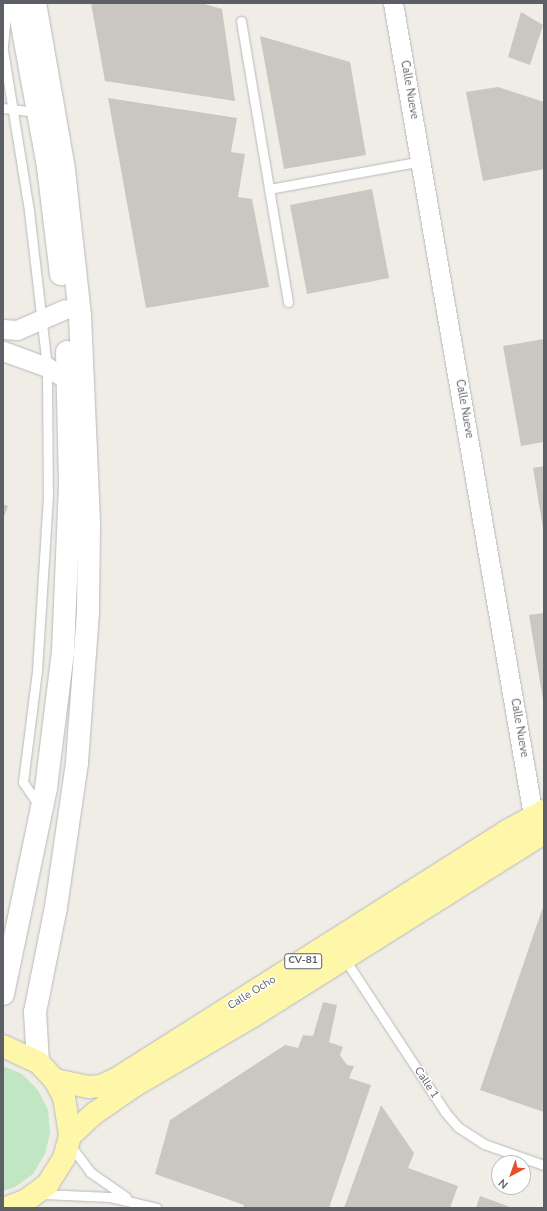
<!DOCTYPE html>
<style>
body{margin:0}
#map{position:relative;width:547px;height:1211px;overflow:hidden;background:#efede5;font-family:"Nunito Sans",sans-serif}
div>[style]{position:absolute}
.green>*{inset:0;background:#c1e6c4}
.building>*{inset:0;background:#cac7c2}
.roads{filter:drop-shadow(0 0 1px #b7b9be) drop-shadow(0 0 1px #b7b9be)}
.lane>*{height:9px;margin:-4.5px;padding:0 4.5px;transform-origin:4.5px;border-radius:4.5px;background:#fff}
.street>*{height:19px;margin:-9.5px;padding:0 9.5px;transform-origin:9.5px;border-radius:9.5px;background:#fff}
.secondary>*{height:22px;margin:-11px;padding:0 11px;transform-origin:11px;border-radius:11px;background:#fff}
.primary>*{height:22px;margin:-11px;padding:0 11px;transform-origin:11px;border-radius:11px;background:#fef7aa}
span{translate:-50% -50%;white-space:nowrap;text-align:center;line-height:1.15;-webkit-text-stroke:3px #fff;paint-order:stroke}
.shield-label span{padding:1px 3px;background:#fff;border:1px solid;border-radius:3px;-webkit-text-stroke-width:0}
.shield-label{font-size:10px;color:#5c5f65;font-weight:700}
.street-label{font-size:11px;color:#5c5f65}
.frame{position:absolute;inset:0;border:4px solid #5c5f65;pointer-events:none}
.north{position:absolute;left:491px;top:1155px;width:40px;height:40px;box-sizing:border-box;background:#fff;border:1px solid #bebfc1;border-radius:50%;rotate:221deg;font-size:11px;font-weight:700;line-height:16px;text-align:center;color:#5c5f65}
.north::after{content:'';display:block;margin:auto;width:14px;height:18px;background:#e74f32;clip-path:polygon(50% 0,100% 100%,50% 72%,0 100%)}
</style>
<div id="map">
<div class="green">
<i style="clip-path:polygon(3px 1066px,22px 1074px,38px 1090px,48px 1110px,50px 1133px,45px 1154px,33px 1174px,15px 1187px,3px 1191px)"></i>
</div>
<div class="building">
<i style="clip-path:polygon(91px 3px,201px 3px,222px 9px,235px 101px,105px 81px)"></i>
<i style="clip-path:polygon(521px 12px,543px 25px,530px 65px,508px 57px)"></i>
<i style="clip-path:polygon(260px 36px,350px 62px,366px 155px,284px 169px)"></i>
<i style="clip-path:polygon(498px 87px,544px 102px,544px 169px,483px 181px,466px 92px)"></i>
<i style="clip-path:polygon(108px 98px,237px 118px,231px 152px,245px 154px,238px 197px,252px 199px,269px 287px,146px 308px)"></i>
<i style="clip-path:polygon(372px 189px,389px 278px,307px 294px,290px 205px)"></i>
<i style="clip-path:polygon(544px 339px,544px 442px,521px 446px,503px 346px)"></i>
<i style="clip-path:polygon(544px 466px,544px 528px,543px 528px,533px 468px)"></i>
<i style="clip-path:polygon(3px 504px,8px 506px,3px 519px)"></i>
<i style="clip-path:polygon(544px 613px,544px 699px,543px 700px,529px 615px)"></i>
<i style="clip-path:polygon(544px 904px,544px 1112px,480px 1090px)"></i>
<i style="clip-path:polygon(323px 1002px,337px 1005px,329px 1042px,343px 1047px,340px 1055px,347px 1065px,354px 1066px,349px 1078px,371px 1085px,329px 1208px,243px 1208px,244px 1205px,155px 1174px,170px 1120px,285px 1045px,298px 1048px,303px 1035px,313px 1036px)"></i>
<i style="clip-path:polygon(381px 1105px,414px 1153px,408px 1168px,458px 1186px,450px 1208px,344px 1208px)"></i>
<i style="clip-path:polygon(480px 1196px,513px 1208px,476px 1208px)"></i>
</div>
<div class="roads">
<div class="lane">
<i style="left:241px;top:21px;width:285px;rotate:80.5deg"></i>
<i style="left:3px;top:46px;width:43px;rotate:-84.7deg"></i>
<i style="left:3px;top:50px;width:163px;rotate:80.8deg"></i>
<i style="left:29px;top:211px;width:157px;rotate:83.4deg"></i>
<i style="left:47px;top:367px;width:129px;rotate:89.6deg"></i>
<i style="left:48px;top:496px;width:175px;rotate:93.6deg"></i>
<i style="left:37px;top:671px;width:112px;rotate:97.2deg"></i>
<i style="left:23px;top:782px;width:29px;rotate:56deg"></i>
<i style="left:3px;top:108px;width:34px;rotate:7deg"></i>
<i style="left:269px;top:189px;width:155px;rotate:-10.4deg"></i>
<i style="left:344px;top:958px;width:184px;rotate:56.7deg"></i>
<i style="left:445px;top:1112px;width:20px;rotate:49deg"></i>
<i style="left:458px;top:1127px;width:31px;rotate:33deg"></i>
<i style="left:484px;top:1144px;width:64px;rotate:19.3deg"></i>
<i style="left:70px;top:1145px;width:34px;rotate:53deg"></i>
<i style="left:90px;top:1172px;width:44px;rotate:34.8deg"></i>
<i style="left:42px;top:1194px;width:68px;rotate:2.5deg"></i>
<i style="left:110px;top:1197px;width:48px;rotate:13.2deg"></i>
</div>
<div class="street">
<i style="left:393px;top:3px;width:824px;rotate:80.22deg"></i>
<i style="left:3px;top:329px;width:14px;rotate:4deg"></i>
<i style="left:17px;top:330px;width:52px;rotate:-23.6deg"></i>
<i style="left:3px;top:351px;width:47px;rotate:20deg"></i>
<i style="left:47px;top:367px;width:25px;rotate:32deg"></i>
</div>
<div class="secondary">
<i style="left:18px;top:3px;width:167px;rotate:79.6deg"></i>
<i style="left:48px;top:167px;width:108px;rotate:83.1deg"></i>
<i style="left:35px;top:3px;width:169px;rotate:80.1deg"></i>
<i style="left:64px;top:170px;width:146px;rotate:83.7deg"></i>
<i style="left:80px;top:315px;width:210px;rotate:87.5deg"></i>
<i style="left:89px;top:525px;width:87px;rotate:90.7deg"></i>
<i style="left:88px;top:612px;width:151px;rotate:94.2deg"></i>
<i style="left:77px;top:763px;width:146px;rotate:98.3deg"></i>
<i style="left:56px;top:907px;width:107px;rotate:101.3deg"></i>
<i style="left:35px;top:1012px;width:50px;rotate:86.6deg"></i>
<i style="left:3px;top:994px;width:210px;rotate:-78.2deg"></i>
<i style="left:46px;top:788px;width:137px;rotate:-82.9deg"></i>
<i style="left:63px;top:652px;width:168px;rotate:-87.6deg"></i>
<i style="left:70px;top:484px;width:132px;rotate:-91.3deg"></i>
</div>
<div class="primary">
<i style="left:3px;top:1046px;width:38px;rotate:25deg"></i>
<i style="left:38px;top:1062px;width:25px;rotate:47deg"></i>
<i style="left:55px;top:1080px;width:19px;rotate:62deg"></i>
<i style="left:64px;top:1097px;width:39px;rotate:81deg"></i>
<i style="left:70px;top:1136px;width:23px;rotate:105deg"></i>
<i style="left:64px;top:1158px;width:31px;rotate:122deg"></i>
<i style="left:48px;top:1184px;width:26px;rotate:143deg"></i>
<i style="left:27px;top:1200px;width:22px;rotate:159deg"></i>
<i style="left:55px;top:1080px;width:34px;rotate:12deg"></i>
<i style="left:88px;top:1087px;width:13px;rotate:-4deg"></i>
<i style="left:101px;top:1086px;width:19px;rotate:-25deg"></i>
<i style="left:118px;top:1078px;width:461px;rotate:-32.4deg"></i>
<i style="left:507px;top:831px;width:42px;rotate:-28.4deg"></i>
<i style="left:70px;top:1136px;width:34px;rotate:-43deg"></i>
<i style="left:95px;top:1113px;width:47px;rotate:-34.7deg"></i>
<i style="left:134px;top:1086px;width:138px;rotate:-30.5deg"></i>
<i style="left:253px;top:1016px;width:344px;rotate:-32.2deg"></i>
</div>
</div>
<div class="shield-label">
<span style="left:303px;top:961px">CV-81</span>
</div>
<div class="street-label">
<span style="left:409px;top:90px;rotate:80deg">Calle Nueve</span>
<span style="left:464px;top:409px;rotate:80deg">Calle Nueve</span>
<span style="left:519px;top:728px;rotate:80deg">Calle Nueve</span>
<span style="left:252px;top:993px;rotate:-32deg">Calle Ocho</span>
<span style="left:426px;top:1083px;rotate:57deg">Calle 1</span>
</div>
<div class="frame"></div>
<div class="north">N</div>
</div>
